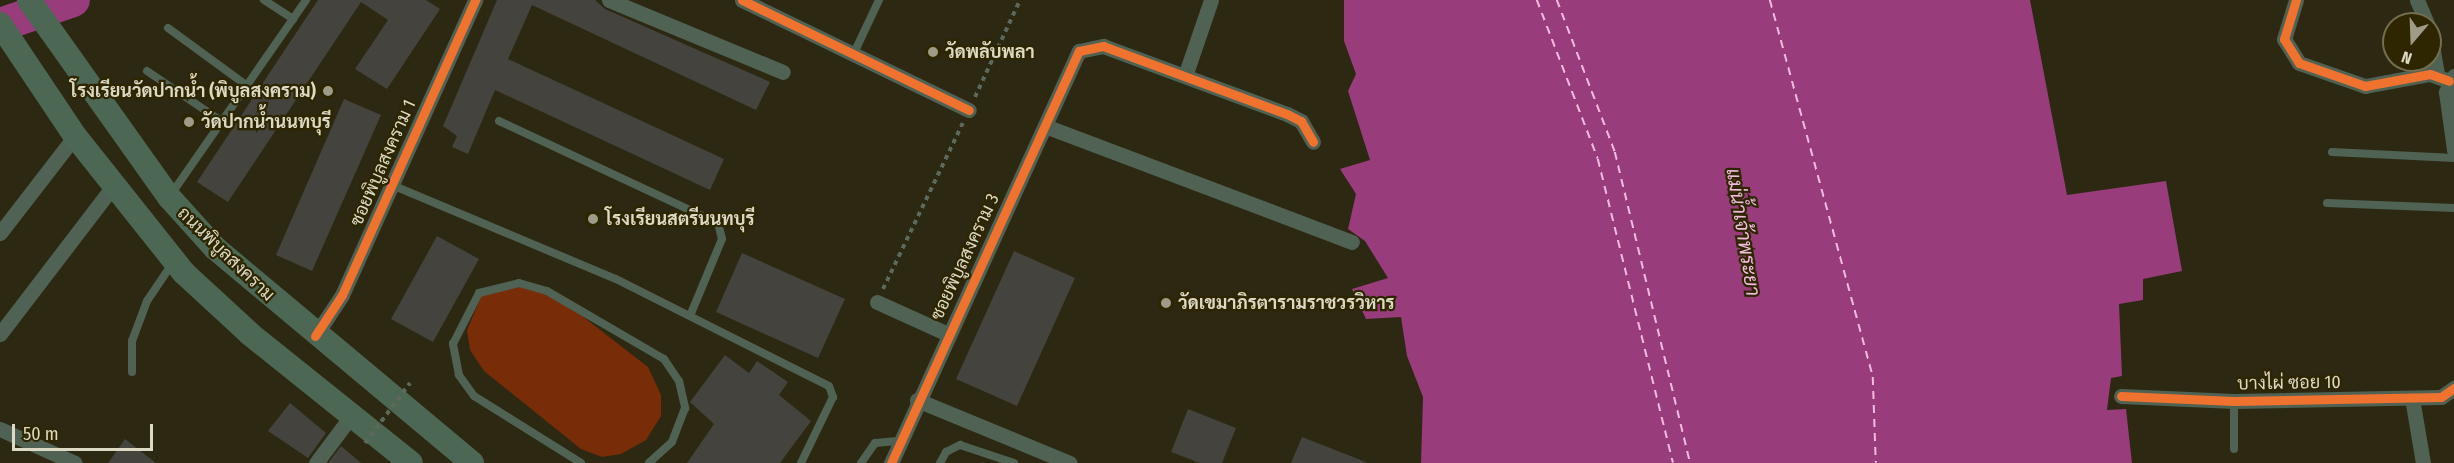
<!DOCTYPE html>
<meta charset="utf-8">
<style>
body{margin:0}
#map{position:relative;width:2454px;height:463px;overflow:hidden;background:#2c2812;font-family:"Fira Sans Condensed",Sarabun,sans-serif}
div>[style]{position:absolute}
.green>*{inset:0;background:#782d08}
.water>*{inset:0;background:#993c7c}
.river>*{height:34px;margin:-17px;padding:0 17px;transform-origin:17px;border-radius:17px;background:#993c7c}
.ferry>*{height:1.5px;margin-top:-0.75px;transform-origin:0;background:repeating-linear-gradient(90deg,#f0bbdd 0 8px,transparent 0 14px)}
.building>*{inset:0;background:#44433e}
.path>*{height:4px;margin-top:-2px;transform-origin:0;background:repeating-linear-gradient(90deg,#5c695b 0 4.5px,transparent 0 9px)}
.service>*{height:8px;margin:-4px;padding:0 4px;transform-origin:4px;border-radius:4px;background:#4f6253}
.minor>*{height:15px;margin:-7.5px;padding:0 7.5px;transform-origin:7.5px;border-radius:7.5px;background:#4f6253}
.primary>*{height:24px;margin:-12px;padding:0 12px;transform-origin:12px;border-radius:12px;background:#4c6753}
.path-bridge>*{height:4px;margin-top:-2px;transform-origin:0;background:repeating-linear-gradient(90deg,#5c695b 0 4.5px,transparent 0 9px)}
.cycleway>*{height:9px;margin:-4.5px;padding:0 4.5px;transform-origin:4.5px;border-radius:4.5px;background:#ef722f}
.dots>*{width:16px;height:16px;translate:-50% -50%;box-sizing:border-box;border:3px solid #2d2600;border-radius:50%}
span{translate:-50% -50%;white-space:nowrap;text-align:center;line-height:1.15;-webkit-text-stroke:4.5px #2d2600;paint-order:stroke}
.poi-label{font-size:18px;color:#dcd9c4;font-weight:700}
.left{translate:0 -50%;text-align:left}
.right{translate:-100% -50%;text-align:right}
.street-label{font-size:18px;color:#dcd9c4}
.water-label{font-size:20px;color:#f0bbdd;font-style:italic}
.north{position:absolute;left:2382px;top:12px;width:60px;height:60px;box-sizing:border-box;background:#2d2600;border:2px solid #736e4e;border-radius:50%;rotate:199deg;font-size:16px;font-weight:700;line-height:24px;text-align:center;color:#dcd9c4}
.north::after{content:'';display:block;margin:auto;width:21px;height:27px;background:#9e9b86;clip-path:polygon(50% 0,100% 100%,50% 72%,0 100%)}
.scale{position:absolute;left:12px;top:424px;width:141px;height:27px;box-sizing:border-box;border:3px solid #dcd9c4;border-top:0;padding-left:8px;font-size:18px;line-height:21px;white-space:nowrap;color:#dcd9c4;-webkit-text-stroke:4px #2d2600;paint-order:stroke}
</style>
<div id="map">
<div class="green">
<i style="clip-path:polygon(498px 286px,546px 288px,648px 367px,661px 395px,661px 416px,646px 440px,621px 454px,602px 457px,581px 449px,484px 371px,470px 350px,467px 330px,484px 290px)"></i>
</div>
<div class="water">
<i style="clip-path:polygon(1344px 0,2030px 0,2067px 195px,2166px 181px,2182px 271px,2143px 279px,2143px 300px,2119px 304px,2122px 376px,2111px 378px,2107px 410px,2126px 409px,2132px 463px,1421px 463px,1423px 397px,1407px 356px,1401px 317px,1366px 319px,1352px 289px,1388px 278px,1365px 241px,1348px 229px,1356px 194px,1340px 169px,1370px 160px,1348px 91px,1356px 74px,1344px 41px)"></i>
</div>
<div class="river">
<i style="left:0;top:25px;width:77px;rotate:-18.9deg"></i>
</div>
<div class="ferry">
<i style="left:1537px;top:0;width:170px;rotate:69deg"></i>
<i style="left:1598px;top:159px;width:313px;rotate:76.1deg"></i>
<i style="left:1557px;top:0;width:163px;rotate:69.1deg"></i>
<i style="left:1615px;top:152px;width:320px;rotate:76.4deg"></i>
<i style="left:1770px;top:0;width:391px;rotate:74.7deg"></i>
<i style="left:1873px;top:377px;width:86px;rotate:88deg"></i>
</div>
<div class="building">
<i style="clip-path:polygon(318px 0,426px 0,440px 9px,387px 89px,355px 69px,388px 20px,361px 2px,228px 202px,197px 182px)"></i>
<i style="clip-path:polygon(497px 0,595px 0,605px 9px,770px 82px,756px 110px,532px 5px,508px 59px,724px 159px,710px 190px,495px 90px,468px 154px,452px 147px,457px 136px,443px 126px)"></i>
<i style="clip-path:polygon(344px 99px,381px 115px,312px 271px,276px 255px)"></i>
<i style="clip-path:polygon(437px 236px,479px 259px,433px 342px,391px 319px)"></i>
<i style="clip-path:polygon(1014px 251px,1075px 278px,1017px 406px,956px 379px)"></i>
<i style="clip-path:polygon(742px 253px,845px 299px,818px 358px,716px 312px)"></i>
<i style="clip-path:polygon(725px 355px,749px 373px,757px 361px,788px 382px,779px 395px,811px 421px,780px 463px,687px 463px,714px 424px,690px 402px)"></i>
<i style="clip-path:polygon(290px 403px,326px 433px,308px 458px,268px 431px)"></i>
<i style="clip-path:polygon(1188px 409px,1236px 428px,1222px 463px,1200px 463px,1171px 452px)"></i>
<i style="clip-path:polygon(1302px 437px,1366px 462px,1366px 463px,1291px 463px)"></i>
<i style="clip-path:polygon(125px 439px,156px 463px,108px 463px)"></i>
<i style="clip-path:polygon(341px 446px,361px 463px,328px 463px)"></i>
</div>
<div class="path">
<i style="left:975px;top:97px;width:107px;rotate:-65.1deg"></i>
<i style="left:883px;top:289px;width:184px;rotate:-64.3deg"></i>
</div>
<div class="service">
<i style="left:264px;top:0;width:35px;rotate:33deg"></i>
<i style="left:168px;top:28px;width:100px;rotate:36.1deg"></i>
<i style="left:854px;top:53px;width:59px;rotate:-64.7deg"></i>
<i style="left:147px;top:71px;width:93px;rotate:34deg"></i>
<i style="left:499px;top:121px;width:242px;rotate:25deg"></i>
<i style="left:718px;top:223px;width:16px;rotate:76deg"></i>
<i style="left:722px;top:239px;width:83px;rotate:112.6deg"></i>
<i style="left:2332px;top:152px;width:122px;rotate:2.8deg"></i>
<i style="left:392px;top:185px;width:243px;rotate:22.8deg"></i>
<i style="left:616px;top:279px;width:238px;rotate:26.7deg"></i>
<i style="left:829px;top:386px;width:12px;rotate:70deg"></i>
<i style="left:833px;top:397px;width:73px;rotate:115.9deg"></i>
<i style="left:172px;top:193px;width:235px;rotate:-55.2deg"></i>
<i style="left:2327px;top:203px;width:127px;rotate:2.3deg"></i>
<i style="left:132px;top:372px;width:31px;rotate:-90deg"></i>
<i style="left:132px;top:341px;width:43px;rotate:-69.4deg"></i>
<i style="left:147px;top:301px;width:45px;rotate:-56deg"></i>
<i style="left:2234px;top:449px;width:48px;rotate:-90deg"></i>
<i style="left:581px;top:463px;width:126px;rotate:-147.9deg"></i>
<i style="left:474px;top:396px;width:26px;rotate:-126deg"></i>
<i style="left:459px;top:375px;width:32px;rotate:-101deg"></i>
<i style="left:453px;top:344px;width:57px;rotate:-63deg"></i>
<i style="left:479px;top:293px;width:41px;rotate:-14deg"></i>
<i style="left:519px;top:283px;width:29px;rotate:16deg"></i>
<i style="left:547px;top:291px;width:135px;rotate:30.2deg"></i>
<i style="left:664px;top:359px;width:27px;rotate:56deg"></i>
<i style="left:679px;top:381px;width:28px;rotate:77deg"></i>
<i style="left:685px;top:408px;width:36px;rotate:111deg"></i>
<i style="left:672px;top:442px;width:31px;rotate:138deg"></i>
<i style="left:861px;top:463px;width:24px;rotate:-55deg"></i>
<i style="left:875px;top:443px;width:25px;rotate:-5deg"></i>
<i style="left:940px;top:463px;width:13px;rotate:-61deg"></i>
<i style="left:946px;top:452px;width:16px;rotate:-27deg"></i>
<i style="left:960px;top:445px;width:57px;rotate:18.4deg"></i>
</div>
<div class="minor">
<i style="left:609px;top:0;width:188px;rotate:22.5deg"></i>
<i style="left:742px;top:0;width:252px;rotate:25.9deg"></i>
<i style="left:2296px;top:0;width:41px;rotate:107.1deg"></i>
<i style="left:2284px;top:39px;width:28px;rotate:58deg"></i>
<i style="left:2299px;top:63px;width:70px;rotate:19.2deg"></i>
<i style="left:2365px;top:86px;width:66px;rotate:-10.5deg"></i>
<i style="left:2430px;top:74px;width:20px;rotate:20deg"></i>
<i style="left:2417px;top:0;width:26px;rotate:67deg"></i>
<i style="left:2430px;top:33px;width:42px;rotate:80.3deg"></i>
<i style="left:1185px;top:76px;width:80px;rotate:-71.1deg"></i>
<i style="left:2454px;top:76px;width:18px;rotate:117deg"></i>
<i style="left:2446px;top:92px;width:59px;rotate:82.1deg"></i>
<i style="left:1045px;top:126px;width:328px;rotate:20.7deg"></i>
<i style="left:0;top:233px;width:123px;rotate:-52.3deg"></i>
<i style="left:877px;top:302px;width:78px;rotate:24.3deg"></i>
<i style="left:0;top:334px;width:186px;rotate:-52.6deg"></i>
<i style="left:315px;top:336px;width:49px;rotate:-56.6deg"></i>
<i style="left:342px;top:295px;width:324px;rotate:-65.7deg"></i>
<i style="left:2121px;top:396px;width:113px;rotate:2.5deg"></i>
<i style="left:2234px;top:401px;width:207px;rotate:-1.1deg"></i>
<i style="left:2441px;top:397px;width:16px;rotate:-35deg"></i>
<i style="left:2412px;top:398px;width:66px;rotate:80.4deg"></i>
<i style="left:917px;top:400px;width:165px;rotate:22.4deg"></i>
<i style="left:0;top:429px;width:82px;rotate:24.4deg"></i>
<i style="left:316px;top:463px;width:59px;rotate:-53.3deg"></i>
<i style="left:891px;top:463px;width:453px;rotate:-65.5deg"></i>
<i style="left:1079px;top:51px;width:25px;rotate:-12deg"></i>
<i style="left:1103px;top:46px;width:196px;rotate:20.3deg"></i>
<i style="left:1287px;top:114px;width:16px;rotate:27deg"></i>
<i style="left:1301px;top:121px;width:24px;rotate:60deg"></i>
</div>
<div class="primary">
<i style="left:29px;top:0;width:242px;rotate:54.6deg"></i>
<i style="left:169px;top:197px;width:69px;rotate:48deg"></i>
<i style="left:215px;top:248px;width:335px;rotate:39.9deg"></i>
<i style="left:0;top:24px;width:135px;rotate:56.2deg"></i>
<i style="left:75px;top:136px;width:175px;rotate:51.5deg"></i>
<i style="left:184px;top:273px;width:90px;rotate:42.7deg"></i>
<i style="left:250px;top:334px;width:206px;rotate:38.7deg"></i>
</div>
<div class="path-bridge">
<i style="left:365px;top:443px;width:75px;rotate:-53.1deg"></i>
</div>
<div class="cycleway">
<i style="left:742px;top:0;width:252px;rotate:25.9deg"></i>
<i style="left:2296px;top:0;width:41px;rotate:107.1deg"></i>
<i style="left:2284px;top:39px;width:28px;rotate:58deg"></i>
<i style="left:2299px;top:63px;width:70px;rotate:19.2deg"></i>
<i style="left:2365px;top:86px;width:66px;rotate:-10.5deg"></i>
<i style="left:2430px;top:74px;width:20px;rotate:20deg"></i>
<i style="left:315px;top:336px;width:49px;rotate:-56.6deg"></i>
<i style="left:342px;top:295px;width:324px;rotate:-65.7deg"></i>
<i style="left:2121px;top:396px;width:113px;rotate:2.5deg"></i>
<i style="left:2234px;top:401px;width:207px;rotate:-1.1deg"></i>
<i style="left:2441px;top:397px;width:16px;rotate:-35deg"></i>
<i style="left:891px;top:463px;width:453px;rotate:-65.5deg"></i>
<i style="left:1079px;top:51px;width:25px;rotate:-12deg"></i>
<i style="left:1103px;top:46px;width:196px;rotate:20.3deg"></i>
<i style="left:1287px;top:114px;width:16px;rotate:27deg"></i>
<i style="left:1301px;top:121px;width:24px;rotate:60deg"></i>
</div>
<div class="dots">
<i style="left:933px;top:52px;background:#9e9b86"></i>
<i style="left:328px;top:91px;background:#9e9b86"></i>
<i style="left:189px;top:122px;background:#9e9b86"></i>
<i style="left:593px;top:219px;background:#9e9b86"></i>
<i style="left:1166px;top:303px;background:#9e9b86"></i>
</div>
<div class="poi-label">
<span class="left" style="left:945px;top:52px">วัดพลับพลา</span>
<span class="right" style="left:316px;top:91px">โรงเรียนวัดปากน้ำ (พิบูลสงคราม)</span>
<span class="left" style="left:201px;top:122px">วัดปากน้ำนนทบุรี</span>
<span class="left" style="left:605px;top:219px">โรงเรียนสตรีนนทบุรี</span>
<span class="left" style="left:1178px;top:303px">วัดเขมาภิรตารามราชวรวิหาร</span>
</div>
<div class="street-label">
<span style="left:383px;top:163px;rotate:-66deg">ซอยพิบูลสงคราม 1</span>
<span style="left:226px;top:254px;rotate:44deg">ถนนพิบูลสงคราม</span>
<span style="left:965px;top:257px;rotate:-65deg">ซอยพิบูลสงคราม 3</span>
<span style="left:2289px;top:383px;rotate:-1deg">บางไผ่ ซอย 10</span>
</div>
<div class="water-label">
<span style="left:1743px;top:232px;rotate:81deg">แม่น้ำเจ้าพระยา</span>
</div>
<div class="north">N</div>
<div class="scale">50 m</div>
</div>
